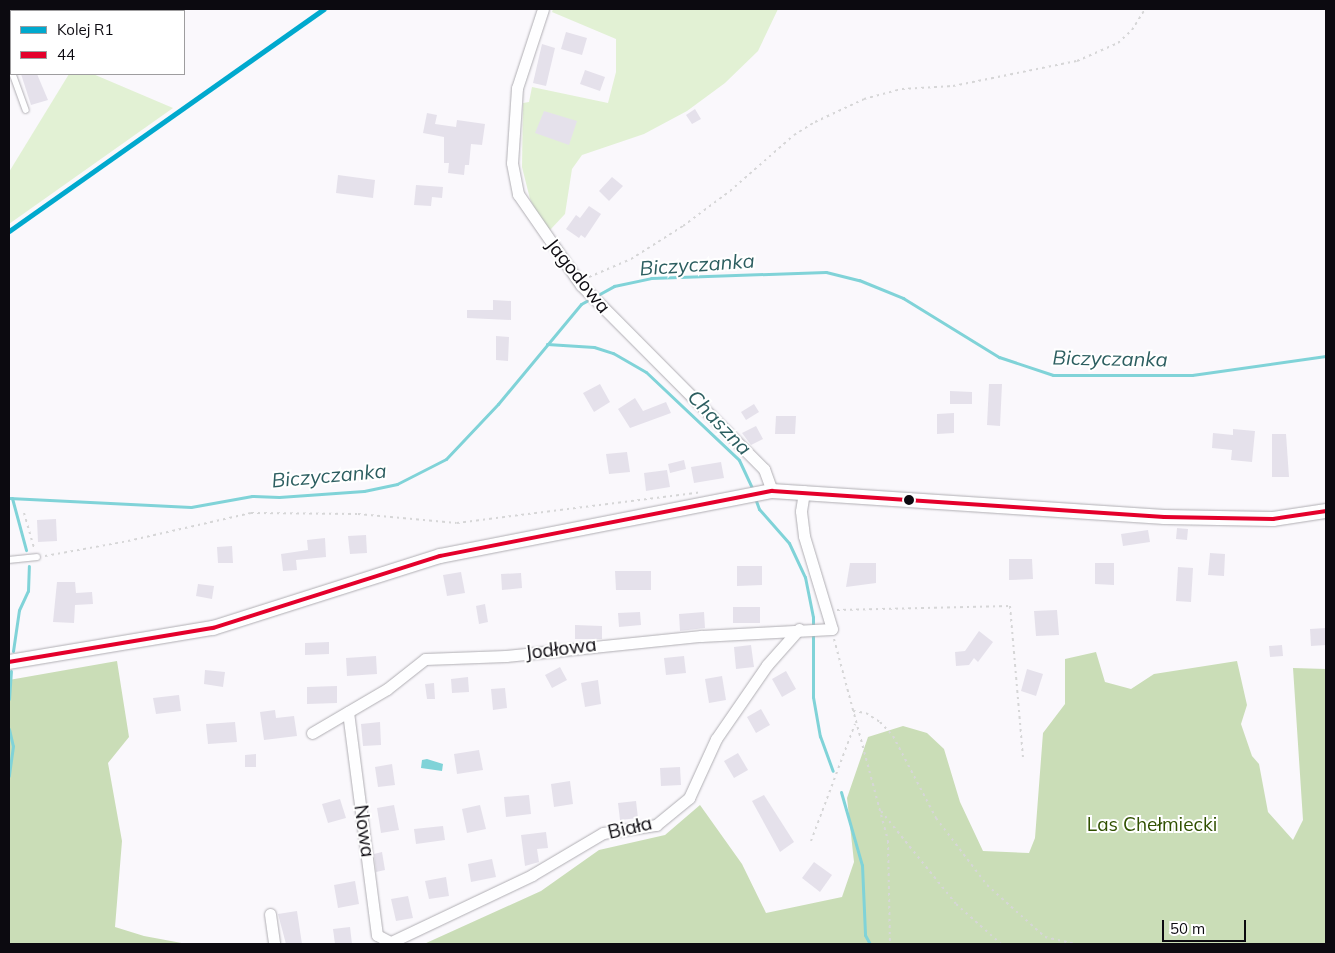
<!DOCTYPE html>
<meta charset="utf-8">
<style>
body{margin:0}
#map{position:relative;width:1335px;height:953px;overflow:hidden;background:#faf8fc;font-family:Mulish,sans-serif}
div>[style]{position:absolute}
.green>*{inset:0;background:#e2f1d4}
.forest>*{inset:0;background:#caddb7}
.water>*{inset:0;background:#80d3d8}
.stream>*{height:3px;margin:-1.5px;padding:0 1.5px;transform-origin:1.5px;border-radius:1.5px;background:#80d3d8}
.building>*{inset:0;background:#e5e1eb}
.path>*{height:2px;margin-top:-1px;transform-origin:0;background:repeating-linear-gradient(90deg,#d6d6d7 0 2.5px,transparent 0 6.5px)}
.roads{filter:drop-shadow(0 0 1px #b0aeb3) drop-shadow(0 0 1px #b0aeb3)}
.service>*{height:5.5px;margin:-2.75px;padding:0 2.75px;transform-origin:2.75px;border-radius:2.75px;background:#fefeff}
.minor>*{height:11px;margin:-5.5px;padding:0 5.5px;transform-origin:5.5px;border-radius:5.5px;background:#fefeff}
.tertiary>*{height:14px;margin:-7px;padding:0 7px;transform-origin:7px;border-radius:7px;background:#fefeff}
.bus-1>*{height:4px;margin:-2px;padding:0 2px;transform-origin:2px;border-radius:2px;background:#e4002b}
.rail-1>*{height:5px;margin:-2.5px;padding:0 2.5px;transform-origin:2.5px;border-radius:2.5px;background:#00a9ce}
.dots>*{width:14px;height:14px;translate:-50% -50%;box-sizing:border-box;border:2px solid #fff;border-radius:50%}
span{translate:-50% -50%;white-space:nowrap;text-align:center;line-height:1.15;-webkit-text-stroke:4px #fff;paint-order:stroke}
.street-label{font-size:19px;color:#0c0a10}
.park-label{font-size:19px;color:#305000}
.water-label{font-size:20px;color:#2c5e60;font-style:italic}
.frame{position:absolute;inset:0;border:10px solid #0c0a10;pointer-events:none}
.legend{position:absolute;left:10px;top:10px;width:175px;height:65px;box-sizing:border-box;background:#fff;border:1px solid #9e9d9f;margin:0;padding:6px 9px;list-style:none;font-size:15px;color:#0c0a10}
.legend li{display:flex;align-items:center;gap:10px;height:25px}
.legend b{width:25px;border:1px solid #9e9d9f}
.scale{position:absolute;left:1162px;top:920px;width:84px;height:22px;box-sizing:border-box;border:2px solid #0c0a10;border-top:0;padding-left:6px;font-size:15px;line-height:18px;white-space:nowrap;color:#0c0a10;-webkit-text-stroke:4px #fff;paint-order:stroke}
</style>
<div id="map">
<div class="green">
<i style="clip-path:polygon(553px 9px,778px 9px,758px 51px,725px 83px,687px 111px,644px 134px,582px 155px,572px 169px,565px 214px,550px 230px,542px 223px,530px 199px,522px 167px,523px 103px,529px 102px,532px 87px,608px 103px,616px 72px,616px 39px,552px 12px)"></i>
<i style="clip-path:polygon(69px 74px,93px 74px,173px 108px,9px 224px,9px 172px)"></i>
</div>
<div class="forest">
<i style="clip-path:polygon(1096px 652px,1105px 682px,1131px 689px,1154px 674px,1237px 661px,1247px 705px,1241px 724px,1252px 756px,1259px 764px,1268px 812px,1293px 840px,1303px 820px,1293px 668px,1326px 669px,1326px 944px,424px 944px,541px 891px,599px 850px,665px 835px,700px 805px,742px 864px,766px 913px,842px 897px,854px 862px,847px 798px,868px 737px,903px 726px,927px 733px,944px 749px,960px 802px,983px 851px,1029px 853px,1035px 838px,1043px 733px,1065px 704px,1065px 659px)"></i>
<i style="clip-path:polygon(117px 661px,129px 737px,108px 763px,122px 841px,115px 927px,144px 936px,187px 944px,9px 944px,9px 680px)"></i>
</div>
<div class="water">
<i style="clip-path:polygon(427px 759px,443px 764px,442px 771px,421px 768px,422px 760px)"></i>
</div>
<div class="stream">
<i style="left:596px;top:296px;width:21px;rotate:-29deg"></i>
<i style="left:614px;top:286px;width:38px;rotate:-12deg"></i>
<i style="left:651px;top:278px;width:175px;rotate:-2deg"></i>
<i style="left:826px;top:272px;width:34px;rotate:14deg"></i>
<i style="left:859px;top:280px;width:48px;rotate:22.2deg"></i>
<i style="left:903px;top:298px;width:113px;rotate:31.6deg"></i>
<i style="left:999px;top:357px;width:57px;rotate:18.4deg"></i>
<i style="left:1053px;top:375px;width:139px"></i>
<i style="left:1192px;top:375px;width:135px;rotate:-8.1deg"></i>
<i style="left:547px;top:344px;width:47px;rotate:3.7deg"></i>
<i style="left:594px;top:347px;width:20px;rotate:18deg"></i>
<i style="left:613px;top:353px;width:38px;rotate:30deg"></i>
<i style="left:646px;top:372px;width:128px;rotate:43.4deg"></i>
<i style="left:739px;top:460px;width:33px;rotate:65deg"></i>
<i style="left:9px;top:498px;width:182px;rotate:2.8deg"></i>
<i style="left:191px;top:507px;width:62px;rotate:-10.2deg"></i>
<i style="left:252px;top:496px;width:27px;rotate:2deg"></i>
<i style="left:279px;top:497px;width:85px;rotate:-4deg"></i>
<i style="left:364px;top:491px;width:34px;rotate:-12deg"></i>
<i style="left:397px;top:484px;width:55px;rotate:-27deg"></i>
<i style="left:446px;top:459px;width:76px;rotate:-46.6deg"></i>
<i style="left:498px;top:404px;width:130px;rotate:-50.3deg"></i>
<i style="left:581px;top:304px;width:10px;rotate:-29deg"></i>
<i style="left:12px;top:498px;width:54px;rotate:74.9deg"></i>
<i style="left:755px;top:498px;width:12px;rotate:70deg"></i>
<i style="left:759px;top:509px;width:45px;rotate:48.6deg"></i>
<i style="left:789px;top:543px;width:38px;rotate:65deg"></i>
<i style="left:805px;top:577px;width:41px;rotate:78.7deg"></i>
<i style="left:813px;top:617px;width:80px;rotate:90deg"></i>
<i style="left:813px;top:697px;width:40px;rotate:80deg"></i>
<i style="left:820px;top:736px;width:37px;rotate:70deg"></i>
<i style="left:13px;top:651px;width:41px;rotate:-81.7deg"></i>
<i style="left:19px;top:610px;width:21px;rotate:-65deg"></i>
<i style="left:28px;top:591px;width:25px;rotate:-88deg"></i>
<i style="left:9px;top:699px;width:28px;rotate:-86deg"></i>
<i style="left:9px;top:729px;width:17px;rotate:77deg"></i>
<i style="left:13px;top:746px;width:30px;rotate:98deg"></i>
<i style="left:841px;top:792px;width:76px;rotate:74deg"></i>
<i style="left:862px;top:865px;width:70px;rotate:87.5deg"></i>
<i style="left:865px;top:935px;width:10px;rotate:61deg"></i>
</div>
<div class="building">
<i style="clip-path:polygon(566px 32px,587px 38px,582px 55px,561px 49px)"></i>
<i style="clip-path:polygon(542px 44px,555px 48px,546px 86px,533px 83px)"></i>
<i style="clip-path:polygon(585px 70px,605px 77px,600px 91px,580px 84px)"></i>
<i style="clip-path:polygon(21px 74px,37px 74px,48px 100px,31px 105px)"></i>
<i style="clip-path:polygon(695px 109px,701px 119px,692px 124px,686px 115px)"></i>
<i style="clip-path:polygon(544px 111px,577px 121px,569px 145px,535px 133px)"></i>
<i style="clip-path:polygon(427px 113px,437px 115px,435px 124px,456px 127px,457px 120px,485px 124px,482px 145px,471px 144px,469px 165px,465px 165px,464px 175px,448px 173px,449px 163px,444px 163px,444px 137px,423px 133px)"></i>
<i style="clip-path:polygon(338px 175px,375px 180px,373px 198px,336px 193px)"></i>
<i style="clip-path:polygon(612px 177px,623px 186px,609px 201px,599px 191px)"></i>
<i style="clip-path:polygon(416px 185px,443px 187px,442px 198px,432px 197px,431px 206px,414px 205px)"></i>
<i style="clip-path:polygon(589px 206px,601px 214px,585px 238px,581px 235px,579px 238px,566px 229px,576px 215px,580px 218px)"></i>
<i style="clip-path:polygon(493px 300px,511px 301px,511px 320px,467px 318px,467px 310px,493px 310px)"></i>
<i style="clip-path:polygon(496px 336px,509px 337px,508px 361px,496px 360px)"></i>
<i style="clip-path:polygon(600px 384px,610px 402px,594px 412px,583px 393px)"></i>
<i style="clip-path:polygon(989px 384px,1002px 384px,1000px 426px,987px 425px)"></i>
<i style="clip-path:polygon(950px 391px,972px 392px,972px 404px,950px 404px)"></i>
<i style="clip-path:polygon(635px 398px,643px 411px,666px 402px,671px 413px,630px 428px,618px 409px)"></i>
<i style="clip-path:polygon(754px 404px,759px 412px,746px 420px,741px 412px)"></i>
<i style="clip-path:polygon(954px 413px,954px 433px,937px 434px,937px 414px)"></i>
<i style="clip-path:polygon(776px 416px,796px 416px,795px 434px,775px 434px)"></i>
<i style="clip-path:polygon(756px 426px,763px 439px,751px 445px,742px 433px)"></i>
<i style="clip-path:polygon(1233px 429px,1255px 431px,1252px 462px,1231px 460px,1232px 450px,1212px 448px,1213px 433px,1233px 435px)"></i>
<i style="clip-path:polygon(1272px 434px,1286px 434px,1289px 477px,1272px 477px)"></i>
<i style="clip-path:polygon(627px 452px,630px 472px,609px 474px,606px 454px)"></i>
<i style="clip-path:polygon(684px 460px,686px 469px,670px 473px,668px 464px)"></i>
<i style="clip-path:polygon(721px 462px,724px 478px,694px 483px,691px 467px)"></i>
<i style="clip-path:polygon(667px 470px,670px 487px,646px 491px,644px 473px)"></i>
<i style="clip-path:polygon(56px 519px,57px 541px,38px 542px,37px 520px)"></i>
<i style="clip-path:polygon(1177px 528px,1188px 529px,1187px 540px,1176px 539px)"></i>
<i style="clip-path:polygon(1148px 530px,1150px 542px,1123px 546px,1121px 534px)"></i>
<i style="clip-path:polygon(366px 535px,367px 553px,350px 554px,348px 536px)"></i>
<i style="clip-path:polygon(325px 538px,326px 557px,296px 560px,297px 570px,283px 571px,281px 554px,308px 550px,307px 540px)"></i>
<i style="clip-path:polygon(232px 546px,233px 563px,218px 563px,217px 547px)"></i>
<i style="clip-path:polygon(1210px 553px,1225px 554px,1224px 576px,1208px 575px)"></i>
<i style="clip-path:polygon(1009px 559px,1032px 559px,1033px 579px,1009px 580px)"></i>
<i style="clip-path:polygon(850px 563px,876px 563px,876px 583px,846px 587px)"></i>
<i style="clip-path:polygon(1095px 563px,1114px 563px,1114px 585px,1095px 584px)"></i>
<i style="clip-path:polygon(737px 566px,762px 566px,762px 585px,737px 586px)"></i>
<i style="clip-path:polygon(1178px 567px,1193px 568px,1191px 602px,1176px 601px)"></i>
<i style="clip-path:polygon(615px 571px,651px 571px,651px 590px,616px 590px)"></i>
<i style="clip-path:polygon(461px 572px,465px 593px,447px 596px,443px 575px)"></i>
<i style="clip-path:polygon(521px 573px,522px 588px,502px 590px,501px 574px)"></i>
<i style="clip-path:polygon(57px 582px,75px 582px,76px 593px,92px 592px,93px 604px,75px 605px,74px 623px,53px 622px)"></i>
<i style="clip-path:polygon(198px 584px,214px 586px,212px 599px,196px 596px)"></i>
<i style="clip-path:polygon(485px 604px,488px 622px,479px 624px,476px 606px)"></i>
<i style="clip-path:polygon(733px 607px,760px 607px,760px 623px,733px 623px)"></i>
<i style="clip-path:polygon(1057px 610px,1059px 635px,1036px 636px,1034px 611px)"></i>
<i style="clip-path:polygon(640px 612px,641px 625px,619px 627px,618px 613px)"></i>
<i style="clip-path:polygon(704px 612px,705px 628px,680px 631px,679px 614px)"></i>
<i style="clip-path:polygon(575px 625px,602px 626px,602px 639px,575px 639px)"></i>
<i style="clip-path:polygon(1326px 628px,1326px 645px,1311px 646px,1310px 629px)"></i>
<i style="clip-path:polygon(979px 631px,993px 642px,978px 662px,974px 658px,969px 665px,956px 666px,955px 652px,965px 651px)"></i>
<i style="clip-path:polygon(329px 642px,329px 654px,305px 655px,305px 643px)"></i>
<i style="clip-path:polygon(751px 645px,754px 667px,736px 669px,734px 647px)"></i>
<i style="clip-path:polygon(1282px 645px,1283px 656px,1270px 657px,1269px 646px)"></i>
<i style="clip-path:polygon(376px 656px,377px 674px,347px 676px,346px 658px)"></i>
<i style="clip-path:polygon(684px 656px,686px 673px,666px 675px,664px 658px)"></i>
<i style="clip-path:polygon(560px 667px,567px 680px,552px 688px,545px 675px)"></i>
<i style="clip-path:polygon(1027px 669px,1043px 674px,1036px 696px,1021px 691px)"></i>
<i style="clip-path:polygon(205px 670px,225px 672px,223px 687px,204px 684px)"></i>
<i style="clip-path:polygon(786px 671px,796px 689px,782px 697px,772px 679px)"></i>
<i style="clip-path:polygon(722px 676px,726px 700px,709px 703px,705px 679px)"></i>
<i style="clip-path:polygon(468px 677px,469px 692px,452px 693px,451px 679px)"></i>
<i style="clip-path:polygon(598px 680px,601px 704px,585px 707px,581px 683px)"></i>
<i style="clip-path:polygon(434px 683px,435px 699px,427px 699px,425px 684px)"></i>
<i style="clip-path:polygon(337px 686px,337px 703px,307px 704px,307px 687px)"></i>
<i style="clip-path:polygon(505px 688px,507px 708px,493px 710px,491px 689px)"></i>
<i style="clip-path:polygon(179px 695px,181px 711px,156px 714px,153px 698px)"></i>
<i style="clip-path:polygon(761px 709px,770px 725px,756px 733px,747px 717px)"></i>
<i style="clip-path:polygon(275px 710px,276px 718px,294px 716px,297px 736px,264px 740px,260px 712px)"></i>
<i style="clip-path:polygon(235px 722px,237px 742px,208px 744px,206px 724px)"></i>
<i style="clip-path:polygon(380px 722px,381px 745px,363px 746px,361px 724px)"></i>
<i style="clip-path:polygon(479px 750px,483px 770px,457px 774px,454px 754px)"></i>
<i style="clip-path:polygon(738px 753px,748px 770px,734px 778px,724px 761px)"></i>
<i style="clip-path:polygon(256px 754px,256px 767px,245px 767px,245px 755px)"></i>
<i style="clip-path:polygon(392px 764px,395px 785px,378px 787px,375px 767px)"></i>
<i style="clip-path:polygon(680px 767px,681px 785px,661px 786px,660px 768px)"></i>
<i style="clip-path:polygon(570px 781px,573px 804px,554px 807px,551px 784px)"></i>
<i style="clip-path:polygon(529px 795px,531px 814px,506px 817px,504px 797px)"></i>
<i style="clip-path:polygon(764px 795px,794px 842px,780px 852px,752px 801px)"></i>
<i style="clip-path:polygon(340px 799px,346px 818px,328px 823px,322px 804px)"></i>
<i style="clip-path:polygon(636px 801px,638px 818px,620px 820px,618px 803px)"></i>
<i style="clip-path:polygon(394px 805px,399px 830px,381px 833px,377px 808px)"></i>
<i style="clip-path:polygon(480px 805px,486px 829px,467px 833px,462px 809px)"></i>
<i style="clip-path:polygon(443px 826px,445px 840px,416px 844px,414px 829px)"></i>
<i style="clip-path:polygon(546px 832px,548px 848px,537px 849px,539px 862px,525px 866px,521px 835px)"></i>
<i style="clip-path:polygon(382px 852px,385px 870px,376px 872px,374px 854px)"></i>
<i style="clip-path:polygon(492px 859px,496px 877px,471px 882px,468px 864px)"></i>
<i style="clip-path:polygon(814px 862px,832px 875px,820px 892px,802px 878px)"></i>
<i style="clip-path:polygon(446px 877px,449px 896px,429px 899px,425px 881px)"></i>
<i style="clip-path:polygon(355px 881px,359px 904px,338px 908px,334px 885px)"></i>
<i style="clip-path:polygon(408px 896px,413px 918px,396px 921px,391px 899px)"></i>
<i style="clip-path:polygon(297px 911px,302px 944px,286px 944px,278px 914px)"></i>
<i style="clip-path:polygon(350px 927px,352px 944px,335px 944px,333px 929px)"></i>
</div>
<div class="path">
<i style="left:589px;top:277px;width:46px;rotate:-23.2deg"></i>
<i style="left:631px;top:259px;width:62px;rotate:-32.4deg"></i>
<i style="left:683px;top:226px;width:59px;rotate:-36.7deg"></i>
<i style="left:730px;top:191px;width:85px;rotate:-41.2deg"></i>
<i style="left:794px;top:135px;width:25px;rotate:-32deg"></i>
<i style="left:815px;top:122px;width:54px;rotate:-25.1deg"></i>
<i style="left:864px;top:99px;width:39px;rotate:-15deg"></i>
<i style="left:902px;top:89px;width:51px;rotate:-3.4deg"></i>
<i style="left:953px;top:86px;width:126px;rotate:-11.4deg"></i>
<i style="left:1077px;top:61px;width:45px;rotate:-23.7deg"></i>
<i style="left:1118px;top:43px;width:19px;rotate:-43deg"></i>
<i style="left:1132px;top:30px;width:25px;rotate:-58deg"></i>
<i style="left:24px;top:513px;width:37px;rotate:74deg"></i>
<i style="left:45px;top:556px;width:84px;rotate:-10.2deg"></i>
<i style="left:128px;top:541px;width:126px;rotate:-12.8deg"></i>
<i style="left:251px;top:513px;width:107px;rotate:0.5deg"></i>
<i style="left:358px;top:514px;width:99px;rotate:5.2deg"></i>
<i style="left:457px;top:523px;width:246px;rotate:-7.2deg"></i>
<i style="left:837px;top:610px;width:173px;rotate:-1.3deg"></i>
<i style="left:1010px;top:606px;width:153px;rotate:85.1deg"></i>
<i style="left:834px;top:639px;width:209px;rotate:75deg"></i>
<i style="left:888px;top:841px;width:103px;rotate:88.9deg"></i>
<i style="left:853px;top:711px;width:13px;rotate:9deg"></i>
<i style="left:866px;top:713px;width:17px;rotate:33deg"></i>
<i style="left:880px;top:722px;width:19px;rotate:47deg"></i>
<i style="left:893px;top:736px;width:93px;rotate:62.3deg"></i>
<i style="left:936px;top:818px;width:84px;rotate:52.7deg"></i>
<i style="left:987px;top:885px;width:78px;rotate:41.9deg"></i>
<i style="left:1045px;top:937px;width:31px;rotate:13deg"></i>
<i style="left:881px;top:811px;width:119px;rotate:51.1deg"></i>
<i style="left:956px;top:904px;width:60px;rotate:41.6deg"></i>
<i style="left:811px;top:841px;width:125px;rotate:-69.4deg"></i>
</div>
<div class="roads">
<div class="service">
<i style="left:9px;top:60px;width:8px;rotate:76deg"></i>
<i style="left:13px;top:74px;width:38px;rotate:70deg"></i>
<i style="left:9px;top:560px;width:28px;rotate:-6deg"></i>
</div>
<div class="minor">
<i style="left:543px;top:9px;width:83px;rotate:108.2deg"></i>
<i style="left:517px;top:88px;width:75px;rotate:93.8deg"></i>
<i style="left:512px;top:163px;width:32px;rotate:79deg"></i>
<i style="left:518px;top:194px;width:111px;rotate:55.3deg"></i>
<i style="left:581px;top:285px;width:260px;rotate:45.2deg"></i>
<i style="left:764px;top:469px;width:23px;rotate:70deg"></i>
<i style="left:348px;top:712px;width:225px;rotate:82.6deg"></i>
<i style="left:377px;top:935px;width:15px;rotate:28deg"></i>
<i style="left:312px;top:733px;width:87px;rotate:-30.4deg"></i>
<i style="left:387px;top:689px;width:48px;rotate:-38.3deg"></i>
<i style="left:425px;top:659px;width:81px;rotate:-2.1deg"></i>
<i style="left:506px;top:656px;width:196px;rotate:-5.9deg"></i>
<i style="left:701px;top:636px;width:131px;rotate:-3.1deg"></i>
<i style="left:832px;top:629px;width:97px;rotate:-106.8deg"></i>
<i style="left:804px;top:536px;width:25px;rotate:-97deg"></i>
<i style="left:801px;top:511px;width:20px;rotate:-81deg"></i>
<i style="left:270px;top:914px;width:30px;rotate:82deg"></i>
<i style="left:387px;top:944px;width:161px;rotate:-25.4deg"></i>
<i style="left:532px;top:875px;width:82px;rotate:-30.6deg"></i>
<i style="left:603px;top:833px;width:54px;rotate:-8.6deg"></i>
<i style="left:656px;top:825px;width:43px;rotate:-39.3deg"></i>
<i style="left:689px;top:798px;width:65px;rotate:-65.4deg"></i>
<i style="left:716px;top:739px;width:90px;rotate:-55.4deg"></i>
<i style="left:767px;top:665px;width:48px;rotate:-48.4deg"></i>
</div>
<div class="tertiary">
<i style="left:9px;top:662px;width:207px;rotate:-9.5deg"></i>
<i style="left:213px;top:628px;width:238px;rotate:-17.6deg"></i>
<i style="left:440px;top:556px;width:338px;rotate:-11.1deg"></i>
<i style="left:772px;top:491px;width:393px;rotate:3.8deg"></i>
<i style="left:1164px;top:517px;width:109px;rotate:1.1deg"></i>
<i style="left:1273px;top:519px;width:54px;rotate:-8.6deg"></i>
</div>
</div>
<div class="bus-1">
<i style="left:9px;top:662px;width:207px;rotate:-9.5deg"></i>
<i style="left:213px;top:628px;width:238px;rotate:-17.6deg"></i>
<i style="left:440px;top:556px;width:338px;rotate:-11.1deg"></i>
<i style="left:772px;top:491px;width:393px;rotate:3.8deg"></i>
<i style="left:1164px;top:517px;width:109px;rotate:1.1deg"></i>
<i style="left:1273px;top:519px;width:54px;rotate:-8.6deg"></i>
</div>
<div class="rail-1">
<i style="left:9px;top:231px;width:385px;rotate:-35.2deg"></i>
</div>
<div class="dots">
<i style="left:909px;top:500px;background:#0c0a10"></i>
</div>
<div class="street-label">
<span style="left:578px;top:276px;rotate:51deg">Jagodowa</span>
<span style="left:561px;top:649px;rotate:-7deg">Jodłowa</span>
<span style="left:630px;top:828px;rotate:-13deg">Biała</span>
<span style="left:364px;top:831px;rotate:82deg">Nowa</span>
</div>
<div class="park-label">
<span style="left:1152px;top:825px">Las Chełmiecki</span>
</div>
<div class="water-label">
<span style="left:697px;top:264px;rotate:-4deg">Biczyczanka</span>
<span style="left:1110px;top:358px;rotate:1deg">Biczyczanka</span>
<span style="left:720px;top:422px;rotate:46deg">Chaszna</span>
<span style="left:329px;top:475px;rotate:-5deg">Biczyczanka</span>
</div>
<div class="frame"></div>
<ul class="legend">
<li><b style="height:6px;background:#00a9ce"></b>Kolej R1</li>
<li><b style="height:6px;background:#e4002b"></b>44</li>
</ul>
<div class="scale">50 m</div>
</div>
